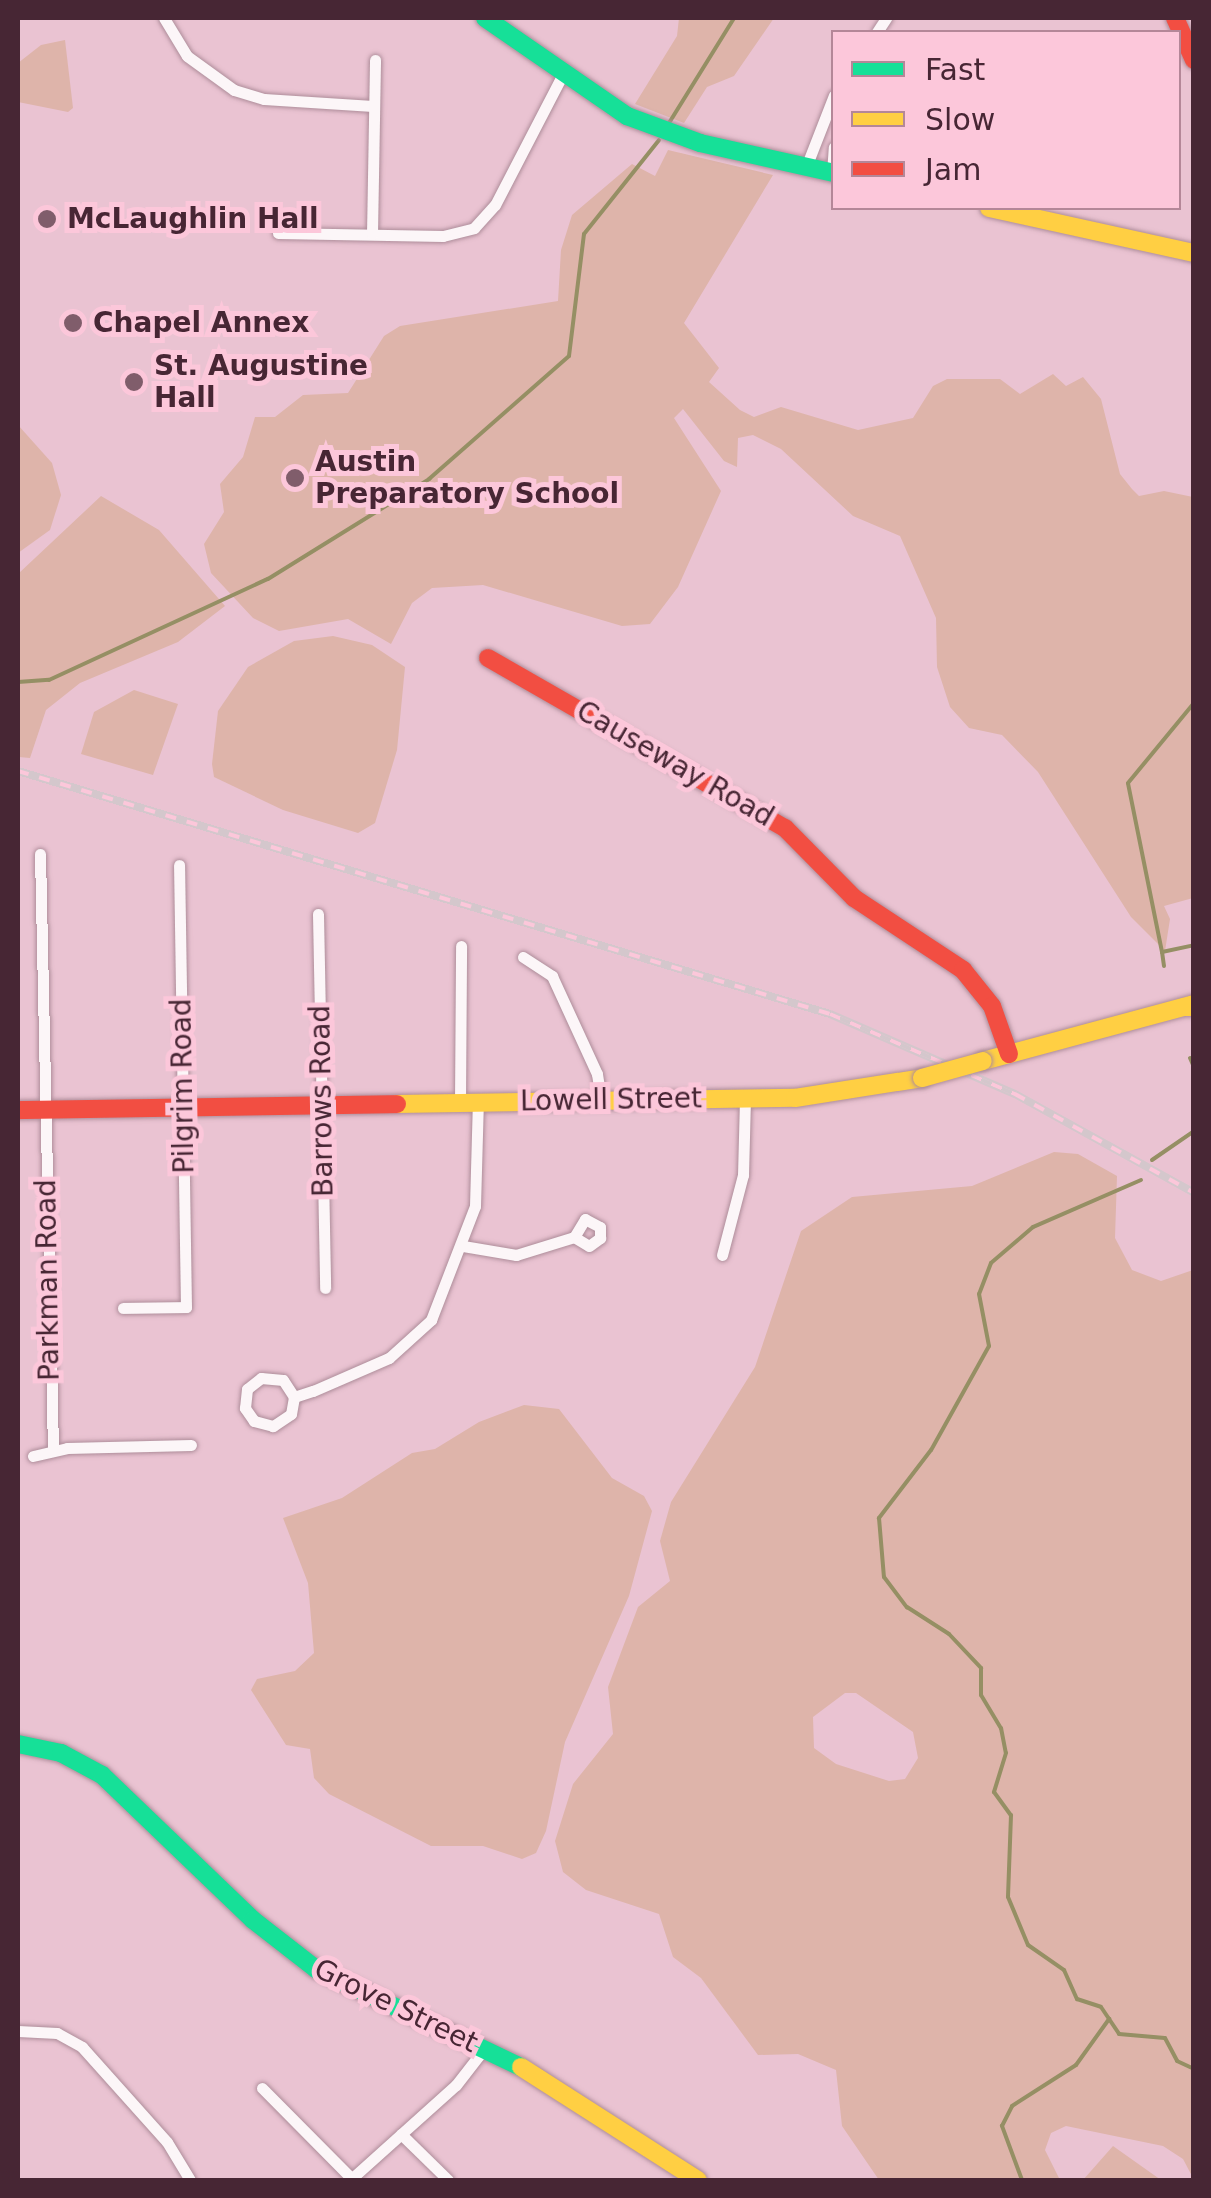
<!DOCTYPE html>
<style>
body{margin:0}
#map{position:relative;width:1211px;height:2198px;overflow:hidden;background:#eac3d2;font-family:"DejaVu Sans",sans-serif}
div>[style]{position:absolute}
.green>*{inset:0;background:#deb4aa}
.stream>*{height:4px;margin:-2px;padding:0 2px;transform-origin:2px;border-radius:2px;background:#958f64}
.roads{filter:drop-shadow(0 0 2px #ae8d9a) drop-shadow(0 0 2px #ae8d9a)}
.street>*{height:11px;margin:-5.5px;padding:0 5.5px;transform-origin:5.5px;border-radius:5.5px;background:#fcf6f8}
.fast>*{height:18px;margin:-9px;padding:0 9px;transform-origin:9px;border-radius:9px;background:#16e098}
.slow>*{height:18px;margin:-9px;padding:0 9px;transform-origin:9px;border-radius:9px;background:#ffcf43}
.jam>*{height:18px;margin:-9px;padding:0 9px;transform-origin:9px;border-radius:9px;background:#f24e42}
.rail>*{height:8px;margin-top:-4px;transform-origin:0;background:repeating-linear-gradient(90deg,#fcc7da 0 11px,#d4c7cc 0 22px);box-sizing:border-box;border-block:2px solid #d4c7cc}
.bridges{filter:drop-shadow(0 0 2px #ae8d9a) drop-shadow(0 0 2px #ae8d9a)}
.slow-bridge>*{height:18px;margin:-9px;padding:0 9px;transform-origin:9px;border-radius:9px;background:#ffcf43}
.dots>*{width:28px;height:28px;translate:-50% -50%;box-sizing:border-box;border:5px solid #fcc7da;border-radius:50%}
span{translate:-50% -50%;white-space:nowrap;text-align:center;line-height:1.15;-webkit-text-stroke:10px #fcc7da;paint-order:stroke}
.poi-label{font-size:28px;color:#472634;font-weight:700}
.left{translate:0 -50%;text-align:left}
.street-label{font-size:28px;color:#472634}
.frame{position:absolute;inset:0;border:20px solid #472634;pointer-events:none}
.legend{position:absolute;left:831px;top:30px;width:350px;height:180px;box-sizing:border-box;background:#fcc7da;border:2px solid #b48798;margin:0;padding:12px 18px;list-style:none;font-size:30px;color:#472634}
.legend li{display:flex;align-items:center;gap:20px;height:50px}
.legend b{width:50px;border:2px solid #b48798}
</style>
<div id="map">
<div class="green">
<i style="clip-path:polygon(679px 18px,774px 18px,734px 76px,707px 87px,684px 123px,635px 104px,677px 36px)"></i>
<i style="clip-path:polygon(65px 40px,73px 108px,68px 112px,18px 102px,18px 63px,41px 45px)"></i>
<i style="clip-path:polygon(668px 150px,773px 175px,684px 323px,719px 368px,709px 382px,740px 410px,754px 417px,781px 407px,858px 430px,913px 418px,933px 386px,947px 379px,1000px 379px,1020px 394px,1053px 374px,1066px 386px,1083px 377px,1101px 399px,1120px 474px,1132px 489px,1139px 496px,1164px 491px,1193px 497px,1193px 898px,1164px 906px,1170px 919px,1165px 951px,1131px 917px,1038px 772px,1002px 735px,969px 728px,950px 707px,937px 667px,936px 618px,900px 536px,853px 516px,781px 449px,753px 435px,738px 438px,737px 467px,724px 461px,683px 409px,674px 418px,721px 491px,678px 587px,650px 624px,622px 626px,483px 585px,432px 588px,412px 603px,391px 644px,348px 619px,279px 631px,253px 618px,211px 573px,204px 544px,224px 512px,220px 484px,243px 457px,255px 417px,275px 417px,303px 395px,348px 393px,384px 336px,400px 326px,558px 301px,561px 250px,572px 215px,632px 164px,655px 176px)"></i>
<i style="clip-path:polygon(18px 425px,52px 463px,61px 495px,50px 530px,18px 553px)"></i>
<i style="clip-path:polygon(101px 496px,159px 530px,225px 606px,178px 642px,80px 683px,46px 710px,30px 758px,19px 757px,18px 574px)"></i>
<i style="clip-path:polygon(333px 636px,372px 645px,405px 667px,397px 750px,375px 823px,358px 833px,283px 810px,214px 777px,212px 764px,218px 711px,248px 667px,294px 641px)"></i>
<i style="clip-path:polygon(134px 690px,178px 704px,153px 775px,81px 754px,94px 712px)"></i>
<i style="clip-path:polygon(evenodd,1054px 1152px,1078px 1154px,1117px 1176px,1115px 1238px,1132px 1270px,1161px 1281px,1193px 1270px,1193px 2178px,1183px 2159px,1163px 2146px,1066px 2126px,1051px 2133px,1045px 2150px,1060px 2180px,879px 2180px,842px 2126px,836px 2070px,798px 2054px,758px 2055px,701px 1978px,673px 1957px,659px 1914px,586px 1890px,563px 1872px,555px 1841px,573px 1784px,613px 1734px,608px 1687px,638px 1607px,670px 1581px,660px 1541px,671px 1502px,755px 1367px,801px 1231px,852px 1197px,972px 1186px,1054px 1152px,845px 1693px,856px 1693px,913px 1732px,918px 1758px,905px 1779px,889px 1781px,836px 1764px,814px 1748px,813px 1717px,845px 1693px)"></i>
<i style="clip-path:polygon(524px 1405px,559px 1409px,612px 1478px,644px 1496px,652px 1511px,629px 1596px,565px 1742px,546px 1831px,536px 1853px,522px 1859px,483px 1846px,431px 1846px,329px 1794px,314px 1778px,310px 1749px,286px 1745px,251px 1690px,257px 1679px,295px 1671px,314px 1653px,308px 1583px,283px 1518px,342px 1498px,412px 1453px,435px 1449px,479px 1422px)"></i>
<i style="clip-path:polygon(1113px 2146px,1161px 2180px,1083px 2180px)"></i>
</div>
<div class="stream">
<i style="left:669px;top:123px;width:123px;rotate:-58.2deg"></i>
<i style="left:18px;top:682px;width:31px;rotate:-4deg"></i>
<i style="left:49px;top:680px;width:241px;rotate:-24.8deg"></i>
<i style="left:268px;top:579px;width:190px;rotate:-31.8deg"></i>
<i style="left:429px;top:479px;width:186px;rotate:-41.3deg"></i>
<i style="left:569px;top:356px;width:123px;rotate:-83deg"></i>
<i style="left:584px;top:234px;width:120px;rotate:-51.4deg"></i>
<i style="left:1162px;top:952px;width:172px;rotate:-101.4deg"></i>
<i style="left:1128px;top:783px;width:104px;rotate:-50.5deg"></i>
<i style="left:1164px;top:966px;width:14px;rotate:-98deg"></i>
<i style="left:1162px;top:952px;width:33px;rotate:-12deg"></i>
<i style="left:1190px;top:1058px;width:10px;rotate:66deg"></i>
<i style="left:1152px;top:1160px;width:51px;rotate:-34.6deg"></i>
<i style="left:1141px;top:1180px;width:118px;rotate:156.5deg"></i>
<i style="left:1033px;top:1227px;width:55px;rotate:139.4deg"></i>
<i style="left:991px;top:1263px;width:33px;rotate:111deg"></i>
<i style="left:979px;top:1294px;width:53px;rotate:79.1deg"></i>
<i style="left:989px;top:1346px;width:119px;rotate:119.1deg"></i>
<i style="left:931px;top:1450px;width:86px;rotate:127.4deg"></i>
<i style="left:879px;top:1518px;width:59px;rotate:85.2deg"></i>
<i style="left:884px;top:1577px;width:38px;rotate:53deg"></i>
<i style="left:907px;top:1607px;width:50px;rotate:32.7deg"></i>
<i style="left:949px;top:1634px;width:47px;rotate:46.7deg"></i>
<i style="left:981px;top:1668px;width:27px;rotate:90deg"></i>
<i style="left:981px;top:1695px;width:39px;rotate:59deg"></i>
<i style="left:1001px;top:1728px;width:25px;rotate:79deg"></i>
<i style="left:1006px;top:1753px;width:41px;rotate:107.1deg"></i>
<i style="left:994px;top:1792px;width:29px;rotate:54deg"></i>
<i style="left:1011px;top:1815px;width:82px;rotate:92.1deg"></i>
<i style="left:1008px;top:1897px;width:52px;rotate:67.4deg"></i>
<i style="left:1028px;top:1945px;width:44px;rotate:34.8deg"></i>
<i style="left:1064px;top:1970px;width:32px;rotate:66deg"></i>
<i style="left:1077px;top:1999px;width:25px;rotate:18deg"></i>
<i style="left:1101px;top:2007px;width:32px;rotate:56deg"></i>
<i style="left:1119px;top:2034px;width:46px;rotate:5deg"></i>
<i style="left:1165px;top:2038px;width:26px;rotate:62deg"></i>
<i style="left:1177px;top:2061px;width:19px;rotate:25deg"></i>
<i style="left:1022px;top:2180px;width:58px;rotate:-110.3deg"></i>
<i style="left:1002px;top:2126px;width:22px;rotate:-63deg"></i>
<i style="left:1012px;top:2106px;width:76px;rotate:-32.6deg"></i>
<i style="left:1076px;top:2065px;width:57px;rotate:-54.3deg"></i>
</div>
<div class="roads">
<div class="street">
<i style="left:164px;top:18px;width:44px;rotate:58.8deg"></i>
<i style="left:187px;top:56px;width:58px;rotate:35.9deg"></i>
<i style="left:234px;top:90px;width:31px;rotate:17deg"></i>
<i style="left:264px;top:99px;width:109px;rotate:3.7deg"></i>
<i style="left:877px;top:32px;width:17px;rotate:-57deg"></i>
<i style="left:806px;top:167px;width:77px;rotate:-68.7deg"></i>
<i style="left:832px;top:173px;width:26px;rotate:-86deg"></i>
<i style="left:278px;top:233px;width:165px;rotate:1deg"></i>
<i style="left:443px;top:236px;width:32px;rotate:-14deg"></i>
<i style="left:474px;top:228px;width:31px;rotate:-48deg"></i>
<i style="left:495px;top:205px;width:145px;rotate:-62.6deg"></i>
<i style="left:372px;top:234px;width:174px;rotate:-89deg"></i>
<i style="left:40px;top:854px;width:596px;rotate:88.75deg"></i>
<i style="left:318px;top:914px;width:374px;rotate:88.9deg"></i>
<i style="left:523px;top:957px;width:35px;rotate:33deg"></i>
<i style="left:552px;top:976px;width:108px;rotate:65.3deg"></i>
<i style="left:597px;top:1074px;width:25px;rotate:81deg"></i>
<i style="left:460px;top:1102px;width:156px;rotate:-89.6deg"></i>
<i style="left:463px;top:1246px;width:54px;rotate:9.6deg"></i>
<i style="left:516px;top:1255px;width:61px;rotate:-17.2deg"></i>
<i style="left:574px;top:1237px;width:17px;rotate:31deg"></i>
<i style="left:589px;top:1246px;width:14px;rotate:-36deg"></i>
<i style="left:600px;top:1238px;width:11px;rotate:-90deg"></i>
<i style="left:600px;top:1227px;width:17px;rotate:-152deg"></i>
<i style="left:585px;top:1219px;width:21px;rotate:121deg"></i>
<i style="left:722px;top:1255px;width:83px;rotate:-75.3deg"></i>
<i style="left:743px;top:1175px;width:77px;rotate:-88.5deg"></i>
<i style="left:123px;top:1308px;width:63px;rotate:-0.9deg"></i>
<i style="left:186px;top:1307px;width:442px;rotate:-90.9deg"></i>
<i style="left:294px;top:1397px;width:17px;rotate:100deg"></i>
<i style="left:291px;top:1414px;width:22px;rotate:146deg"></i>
<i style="left:273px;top:1426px;width:20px;rotate:-165deg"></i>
<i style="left:254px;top:1421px;width:16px;rotate:-125deg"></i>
<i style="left:245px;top:1408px;width:19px;rotate:-84deg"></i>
<i style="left:247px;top:1389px;width:18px;rotate:-38deg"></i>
<i style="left:261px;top:1378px;width:22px;rotate:5deg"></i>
<i style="left:283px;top:1380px;width:20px;rotate:57deg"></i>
<i style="left:294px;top:1397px;width:20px;rotate:-18deg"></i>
<i style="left:313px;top:1391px;width:83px;rotate:-23.5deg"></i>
<i style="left:389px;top:1358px;width:57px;rotate:-42.1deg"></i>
<i style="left:431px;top:1320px;width:122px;rotate:-68.9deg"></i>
<i style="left:475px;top:1206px;width:105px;rotate:-88.4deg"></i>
<i style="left:33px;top:1456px;width:35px;rotate:-13deg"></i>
<i style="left:67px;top:1448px;width:124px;rotate:-1.4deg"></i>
<i style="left:18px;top:2031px;width:39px;rotate:3deg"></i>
<i style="left:57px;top:2033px;width:29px;rotate:29deg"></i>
<i style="left:82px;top:2047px;width:127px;rotate:48.2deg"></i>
<i style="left:167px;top:2142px;width:44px;rotate:58.8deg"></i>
<i style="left:262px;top:2088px;width:128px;rotate:45.3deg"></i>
<i style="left:401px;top:2134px;width:66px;rotate:44.4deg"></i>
<i style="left:350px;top:2180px;width:142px;rotate:-41.9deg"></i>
<i style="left:456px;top:2085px;width:46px;rotate:-52.1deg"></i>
</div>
<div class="fast">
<i style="left:485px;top:18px;width:173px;rotate:34.6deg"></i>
<i style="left:627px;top:116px;width:78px;rotate:20.3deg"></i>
<i style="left:700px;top:143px;width:137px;rotate:12.6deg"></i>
<i style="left:18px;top:1744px;width:44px;rotate:11.8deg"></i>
<i style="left:61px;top:1753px;width:47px;rotate:28.2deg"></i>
<i style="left:102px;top:1775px;width:209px;rotate:43.8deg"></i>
<i style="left:253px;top:1920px;width:80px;rotate:37.9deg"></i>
<i style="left:316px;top:1969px;width:227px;rotate:25.6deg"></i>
</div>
<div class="slow">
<i style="left:989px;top:208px;width:210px;rotate:12.4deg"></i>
<i style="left:1184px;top:1007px;width:10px"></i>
<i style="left:983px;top:1061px;width:219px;rotate:-15.1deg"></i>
<i style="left:397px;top:1104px;width:398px;rotate:-0.9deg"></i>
<i style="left:795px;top:1098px;width:129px;rotate:-8.9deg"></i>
<i style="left:521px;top:2067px;width:210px;rotate:32.6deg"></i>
</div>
<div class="jam">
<i style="left:1175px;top:18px;width:46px;rotate:65.7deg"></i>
<i style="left:488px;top:658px;width:342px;rotate:29.8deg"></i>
<i style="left:785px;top:828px;width:98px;rotate:45.4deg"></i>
<i style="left:854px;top:898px;width:131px;rotate:33.4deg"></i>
<i style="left:963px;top:970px;width:46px;rotate:51.1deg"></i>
<i style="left:992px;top:1006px;width:51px;rotate:70.5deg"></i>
<i style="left:18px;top:1110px;width:379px;rotate:-0.9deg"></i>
</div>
</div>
<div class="rail">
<i style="left:18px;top:771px;width:848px;rotate:16.66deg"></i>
<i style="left:830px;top:1014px;width:202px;rotate:23.4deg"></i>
<i style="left:1015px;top:1094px;width:205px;rotate:28.9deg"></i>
</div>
<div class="bridges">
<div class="slow-bridge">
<i style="left:922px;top:1078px;width:63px;rotate:-15.6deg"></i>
</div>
</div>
<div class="dots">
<i style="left:47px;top:219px;background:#805d6b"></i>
<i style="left:73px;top:323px;background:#805d6b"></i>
<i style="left:134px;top:382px;background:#805d6b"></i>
<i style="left:295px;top:478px;background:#805d6b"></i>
</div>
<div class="poi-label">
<span class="left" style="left:67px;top:219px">McLaughlin Hall</span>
<span class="left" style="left:93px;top:323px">Chapel Annex</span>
<span class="left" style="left:154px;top:382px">St. Augustine<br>Hall</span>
<span class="left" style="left:315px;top:478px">Austin<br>Preparatory School</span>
</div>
<div class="street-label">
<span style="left:675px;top:764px;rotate:30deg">Causeway Road</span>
<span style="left:183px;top:1086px;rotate:-91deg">Pilgrim Road</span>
<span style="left:611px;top:1100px;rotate:-1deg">Lowell Street</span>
<span style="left:322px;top:1101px;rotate:-91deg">Barrows Road</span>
<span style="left:48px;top:1280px;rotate:-91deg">Parkman Road</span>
<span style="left:396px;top:2006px;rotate:26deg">Grove Street</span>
</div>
<div class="frame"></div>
<ul class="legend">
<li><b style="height:12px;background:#16e098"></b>Fast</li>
<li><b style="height:12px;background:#ffcf43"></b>Slow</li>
<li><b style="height:12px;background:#f24e42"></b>Jam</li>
</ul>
</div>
